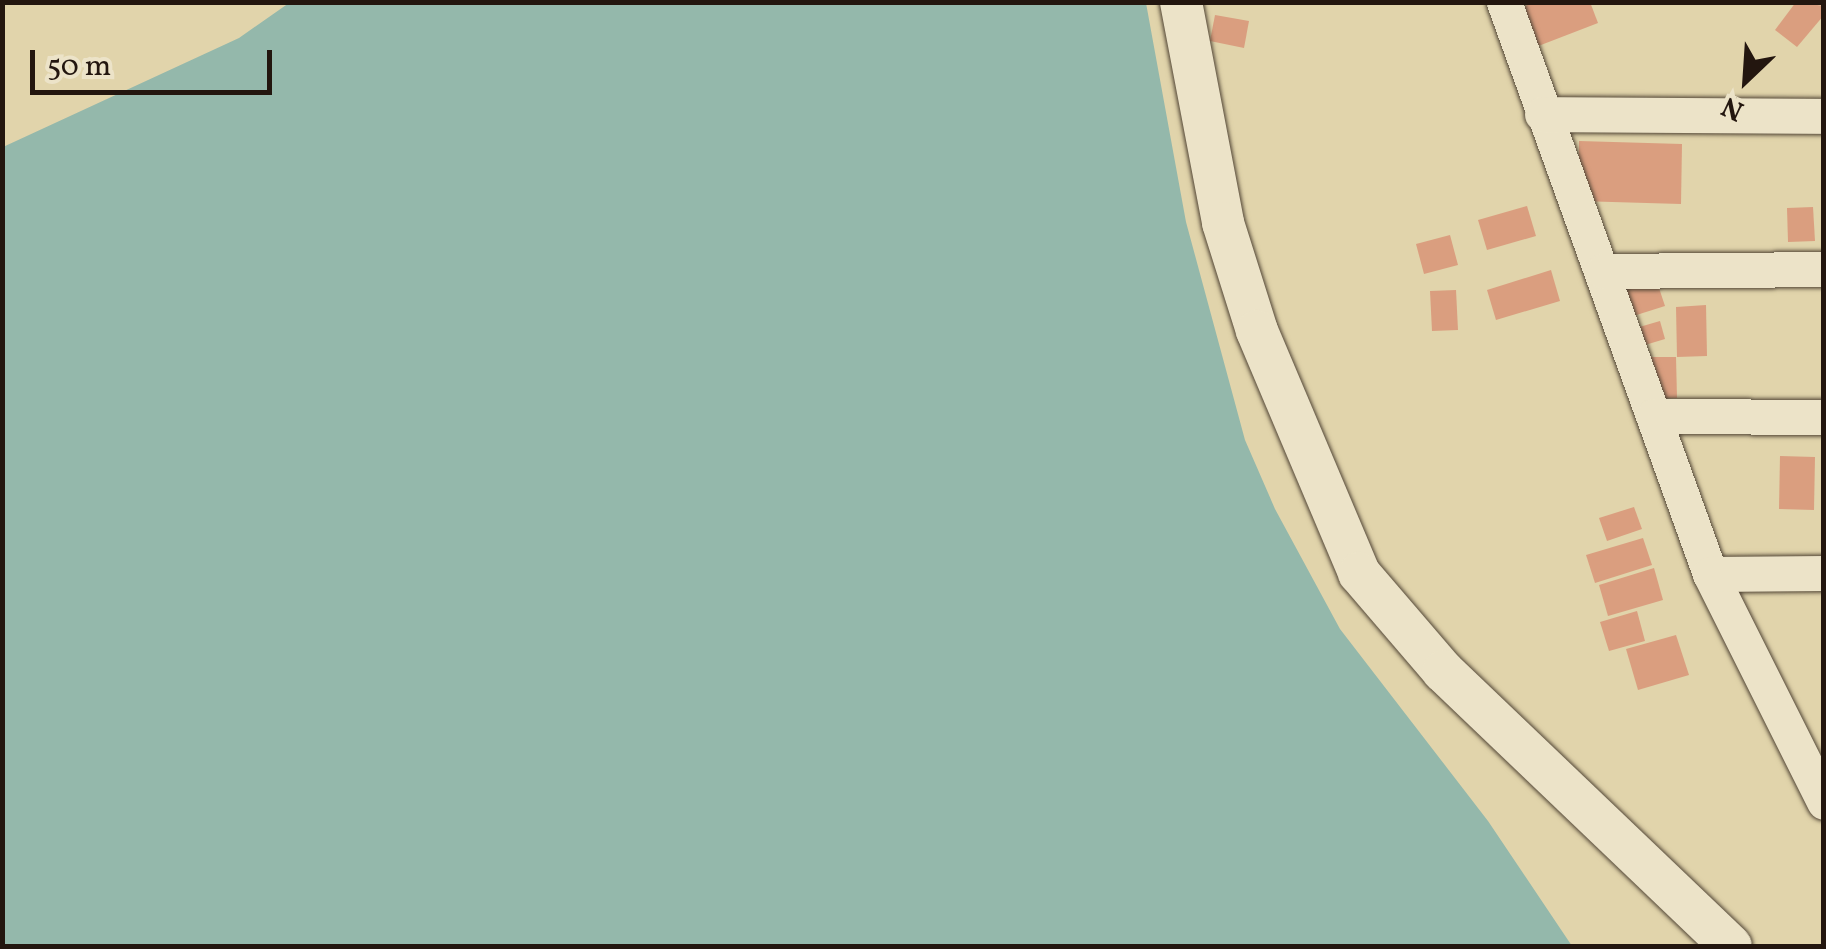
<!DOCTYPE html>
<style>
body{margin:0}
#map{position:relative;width:1826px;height:949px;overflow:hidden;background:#e1d4ab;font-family:Vollkorn,serif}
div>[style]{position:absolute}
.water>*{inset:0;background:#94b8ab}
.building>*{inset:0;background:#da9e7f}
.roads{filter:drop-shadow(0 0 2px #524636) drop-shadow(0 0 2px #524636)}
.minor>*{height:35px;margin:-17.5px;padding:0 17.5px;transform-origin:17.5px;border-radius:17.5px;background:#ece3c8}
.tertiary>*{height:42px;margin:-21px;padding:0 21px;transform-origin:21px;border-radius:21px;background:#ece3c8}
span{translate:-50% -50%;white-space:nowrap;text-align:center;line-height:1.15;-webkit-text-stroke:10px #ece3c8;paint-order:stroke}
.frame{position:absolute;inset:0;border:5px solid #23160f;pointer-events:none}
.north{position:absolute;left:1696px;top:30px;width:100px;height:100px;-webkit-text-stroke:8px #ece3c8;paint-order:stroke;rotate:205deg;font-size:28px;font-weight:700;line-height:40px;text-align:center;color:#23160f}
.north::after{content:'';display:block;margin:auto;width:35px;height:45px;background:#23160f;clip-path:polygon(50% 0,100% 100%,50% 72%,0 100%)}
.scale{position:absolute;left:30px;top:50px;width:242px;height:45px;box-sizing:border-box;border:5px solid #23160f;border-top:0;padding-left:12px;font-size:30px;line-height:35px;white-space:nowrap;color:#23160f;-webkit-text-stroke:8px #ece3c8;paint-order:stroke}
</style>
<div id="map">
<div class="water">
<i style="clip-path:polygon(289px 3px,1146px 3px,1186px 222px,1245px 440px,1275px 509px,1340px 629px,1488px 821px,1572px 946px,3px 946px,3px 147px,239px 38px)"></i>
</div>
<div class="building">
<i style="clip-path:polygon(1535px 2px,1590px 2px,1598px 23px,1528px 50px,1513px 11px)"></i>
<i style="clip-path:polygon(1796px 2px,1824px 6px,1824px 15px,1797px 47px,1775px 30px)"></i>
<i style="clip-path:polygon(1215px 15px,1249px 21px,1244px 48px,1210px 41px)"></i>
<i style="clip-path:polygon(1579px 141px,1682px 144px,1681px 204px,1578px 201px)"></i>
<i style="clip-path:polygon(1527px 206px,1536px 236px,1487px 250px,1478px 220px)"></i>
<i style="clip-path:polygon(1813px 207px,1815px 241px,1788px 242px,1787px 208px)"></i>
<i style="clip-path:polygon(1450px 235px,1458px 265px,1424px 274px,1416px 244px)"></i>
<i style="clip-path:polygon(1551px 270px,1560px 301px,1496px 320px,1487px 290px)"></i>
<i style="clip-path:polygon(1656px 279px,1665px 306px,1627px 318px,1618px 291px)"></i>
<i style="clip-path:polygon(1456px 290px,1458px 330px,1432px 331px,1430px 291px)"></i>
<i style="clip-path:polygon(1706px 305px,1707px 356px,1677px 357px,1676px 307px)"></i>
<i style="clip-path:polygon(1660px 321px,1665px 339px,1635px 348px,1629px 330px)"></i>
<i style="clip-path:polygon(1651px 357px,1676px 357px,1677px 398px,1652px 399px)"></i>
<i style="clip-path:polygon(1780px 456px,1815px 457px,1814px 510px,1779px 509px)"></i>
<i style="clip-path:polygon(1634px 507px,1642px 529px,1607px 541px,1599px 518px)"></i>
<i style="clip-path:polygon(1643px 538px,1652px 565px,1595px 583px,1586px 555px)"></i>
<i style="clip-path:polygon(1654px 568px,1663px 600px,1608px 616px,1599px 585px)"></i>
<i style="clip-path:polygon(1637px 611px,1645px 641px,1609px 651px,1600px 622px)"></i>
<i style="clip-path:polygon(1676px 635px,1689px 675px,1638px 690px,1626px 649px)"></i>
</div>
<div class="roads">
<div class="minor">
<i style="left:1504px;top:2px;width:608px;rotate:70.19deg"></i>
<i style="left:1710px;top:574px;width:255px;rotate:63.4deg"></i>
<i style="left:1542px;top:114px;width:282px;rotate:0.4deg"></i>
<i style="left:1603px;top:271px;width:221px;rotate:-0.5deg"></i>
<i style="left:1654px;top:416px;width:170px;rotate:0.3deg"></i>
<i style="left:1710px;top:574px;width:114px;rotate:-0.5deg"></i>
</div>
<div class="tertiary">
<i style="left:1181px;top:2px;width:225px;rotate:79.2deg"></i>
<i style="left:1223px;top:223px;width:113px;rotate:72.5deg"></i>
<i style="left:1257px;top:331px;width:263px;rotate:67.1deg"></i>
<i style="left:1359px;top:573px;width:129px;rotate:49.4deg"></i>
<i style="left:1443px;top:671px;width:398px;rotate:43.7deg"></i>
</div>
</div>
<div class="frame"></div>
<div class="north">N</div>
<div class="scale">50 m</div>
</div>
